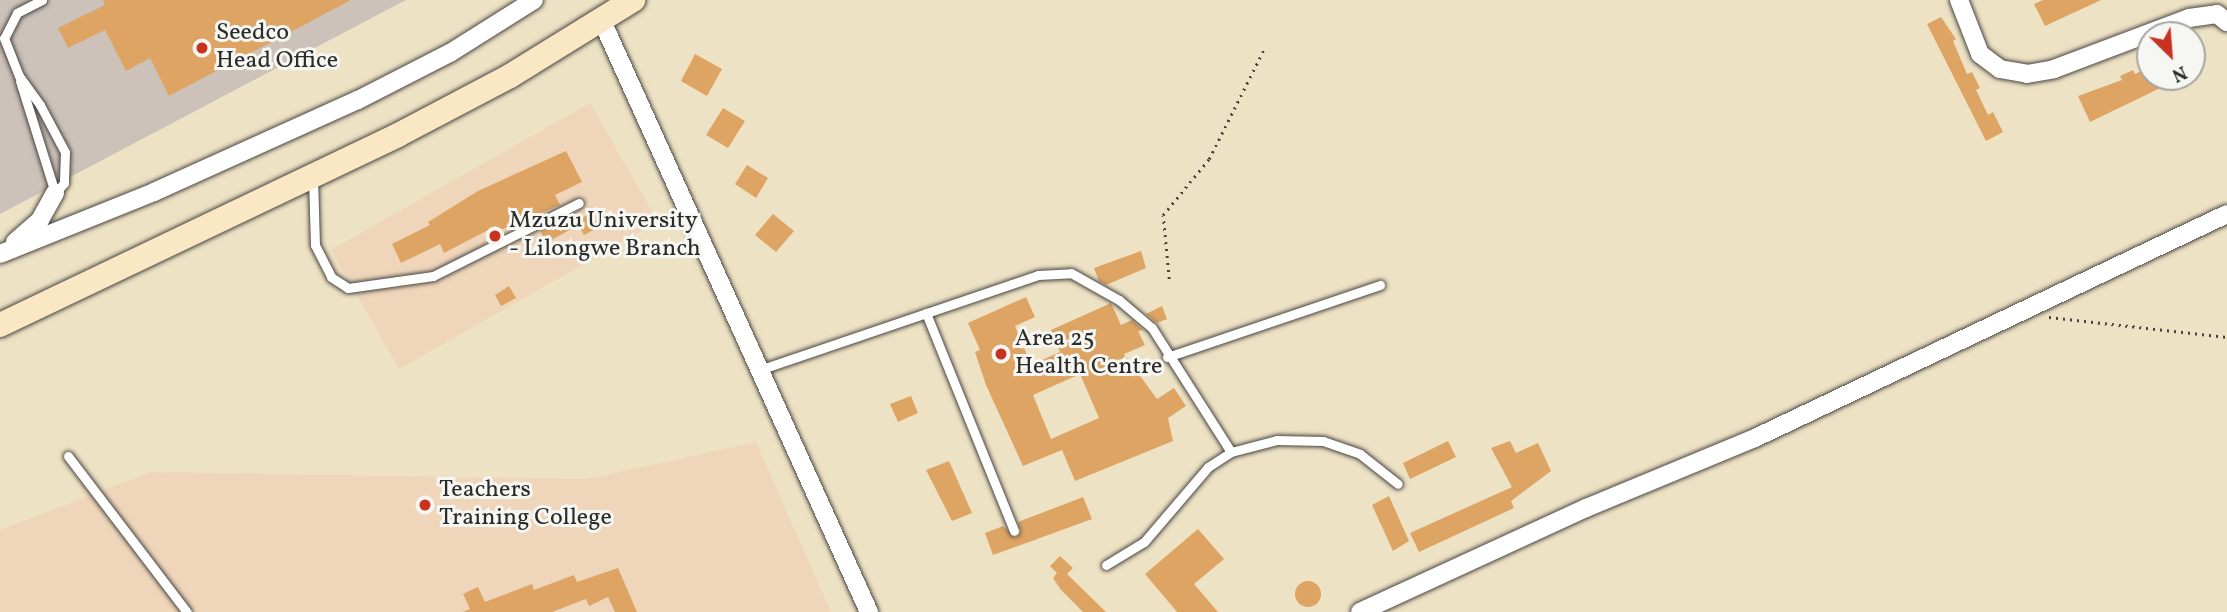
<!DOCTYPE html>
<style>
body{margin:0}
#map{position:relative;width:2227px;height:612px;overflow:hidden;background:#eee2c4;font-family:Vollkorn,serif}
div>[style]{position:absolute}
.built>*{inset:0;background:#efd6bb}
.industrial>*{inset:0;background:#cdc2b9}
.building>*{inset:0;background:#dda464}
.round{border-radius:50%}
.path>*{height:2.5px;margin-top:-1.25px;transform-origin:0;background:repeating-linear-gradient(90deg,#484642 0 2px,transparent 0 7px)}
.roads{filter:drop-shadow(0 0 2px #484642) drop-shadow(0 0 2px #484642)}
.lane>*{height:9px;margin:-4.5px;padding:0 4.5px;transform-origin:4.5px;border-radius:4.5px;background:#fff}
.street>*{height:18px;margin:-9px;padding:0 9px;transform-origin:9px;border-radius:9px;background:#fff}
.secondary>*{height:24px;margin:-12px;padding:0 12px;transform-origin:12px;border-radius:12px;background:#fae7c3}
.dots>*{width:19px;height:19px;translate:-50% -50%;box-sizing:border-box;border:4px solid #f6f6f2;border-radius:50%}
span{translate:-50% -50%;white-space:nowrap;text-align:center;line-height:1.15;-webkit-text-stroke:6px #f6f6f2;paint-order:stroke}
.poi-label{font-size:24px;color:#2b2b2b}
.left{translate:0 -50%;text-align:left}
.north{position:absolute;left:2136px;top:21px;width:70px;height:70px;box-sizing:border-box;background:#f6f6f2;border:2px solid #a5a5a2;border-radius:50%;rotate:155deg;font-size:19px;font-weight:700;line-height:28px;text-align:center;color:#2b2b2b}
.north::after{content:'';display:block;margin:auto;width:24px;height:32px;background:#c8321e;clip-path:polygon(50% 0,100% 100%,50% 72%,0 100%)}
</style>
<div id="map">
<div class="built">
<i style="clip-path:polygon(590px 103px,658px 222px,399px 369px,331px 250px)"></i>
<i style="clip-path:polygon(756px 442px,831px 612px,0 612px,0 530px,151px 472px,588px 479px)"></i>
</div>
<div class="industrial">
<i style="clip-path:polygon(0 0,406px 0,0 214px)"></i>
</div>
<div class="building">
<i style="clip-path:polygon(103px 0,351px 0,169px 96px,150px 58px,126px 71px,105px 30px,68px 48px,58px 28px,105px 5px)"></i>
<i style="clip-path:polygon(2043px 0,2101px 0,2045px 26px,2034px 4px)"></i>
<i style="clip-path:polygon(1941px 17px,1956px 39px,1953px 41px,1967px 74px,1972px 72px,1980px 88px,1976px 90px,1988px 115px,1993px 112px,2003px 132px,1986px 141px,1927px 24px)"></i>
<i style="clip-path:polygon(695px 54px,722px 69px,707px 96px,681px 81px)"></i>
<i style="clip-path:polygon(2146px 69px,2150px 77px,2183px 77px,2090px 122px,2078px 96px,2122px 80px,2120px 76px,2133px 70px,2135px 74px)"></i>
<i style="clip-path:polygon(723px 108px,745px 121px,728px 148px,706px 135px)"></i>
<i style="clip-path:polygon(566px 151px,582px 182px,555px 195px,560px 205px,498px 231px,496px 226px,444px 253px,440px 244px,401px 263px,392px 244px,430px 225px,428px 222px,478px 191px)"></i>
<i style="clip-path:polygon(747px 165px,768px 178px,756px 198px,735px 184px)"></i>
<i style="clip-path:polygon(591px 213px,599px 227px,584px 235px,576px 221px)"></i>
<i style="clip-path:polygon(773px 214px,794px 231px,776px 252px,755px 235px)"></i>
<i style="clip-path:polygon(567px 217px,573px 228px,546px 243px,540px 230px)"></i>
<i style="clip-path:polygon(1141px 251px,1146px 268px,1106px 285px,1099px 281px,1094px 268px)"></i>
<i style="clip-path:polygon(509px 286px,516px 298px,501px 306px,495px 295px)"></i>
<i style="clip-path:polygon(evenodd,1026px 297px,1035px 317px,1015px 326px,1031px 365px,1060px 352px,1051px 330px,1111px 303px,1121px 325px,1132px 320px,1143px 330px,1138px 331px,1145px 345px,1124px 354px,1157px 399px,1174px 388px,1186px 406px,1168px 418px,1173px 441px,1075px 481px,1062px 450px,1023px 466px,986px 385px,975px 352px,980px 350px,968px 323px,1026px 297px,1080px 374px,1099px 418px,1051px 439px,1033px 395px,1080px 374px)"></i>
<i style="clip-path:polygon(1162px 306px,1167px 319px,1157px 323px,1146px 314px)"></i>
<i style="clip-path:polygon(911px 396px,918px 413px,898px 422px,890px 404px)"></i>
<i style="clip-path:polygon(1448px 441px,1456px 457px,1410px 479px,1403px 463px)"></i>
<i style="clip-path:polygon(1510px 441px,1516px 453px,1538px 443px,1551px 471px,1511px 501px,1514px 508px,1419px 552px,1410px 533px,1512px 487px,1491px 448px)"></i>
<i style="clip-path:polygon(949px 461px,972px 513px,952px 521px,926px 470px)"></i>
<i style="clip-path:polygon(1389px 496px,1409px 541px,1393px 551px,1372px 505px)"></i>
<i style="clip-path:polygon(1083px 497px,1092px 519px,993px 555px,985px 533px,1003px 526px,1016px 538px,1021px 531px,1018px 522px)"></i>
<i style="clip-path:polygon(1198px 529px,1224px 559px,1194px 584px,1218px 612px,1177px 612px,1145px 574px)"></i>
<i style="clip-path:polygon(1060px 556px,1073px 568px,1067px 574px,1106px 612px,1083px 612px,1061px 590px,1053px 578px,1057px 573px,1050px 566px)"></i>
<i style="clip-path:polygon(618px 568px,637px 612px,615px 612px,608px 597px,589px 606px,586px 599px,552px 612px,463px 612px,470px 609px,463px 594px,478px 587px,485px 602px,532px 584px,534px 590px,574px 575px,577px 582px)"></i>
<i class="round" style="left:1295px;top:581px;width:26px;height:26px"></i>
</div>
<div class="path">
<i style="left:1169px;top:279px;width:64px;rotate:-95.4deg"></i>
<i style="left:1163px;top:215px;width:72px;rotate:-50.6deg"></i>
<i style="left:1209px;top:159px;width:123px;rotate:-63.4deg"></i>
<i style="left:2049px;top:317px;width:179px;rotate:6.4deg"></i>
</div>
<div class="roads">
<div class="lane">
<i style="left:42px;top:0;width:28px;rotate:153deg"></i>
<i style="left:17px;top:13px;width:28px;rotate:117deg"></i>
<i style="left:4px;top:38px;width:41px;rotate:68.5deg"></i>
<i style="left:19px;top:76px;width:36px;rotate:54deg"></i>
<i style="left:40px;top:105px;width:53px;rotate:62deg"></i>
<i style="left:65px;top:152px;width:31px;rotate:92deg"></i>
<i style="left:64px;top:183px;width:13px;rotate:132deg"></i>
<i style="left:20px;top:81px;width:117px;rotate:72.6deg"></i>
<i style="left:313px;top:178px;width:67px;rotate:88.3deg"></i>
<i style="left:315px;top:245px;width:36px;rotate:63deg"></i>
<i style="left:331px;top:277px;width:20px;rotate:33deg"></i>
<i style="left:348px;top:288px;width:86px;rotate:-8deg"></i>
<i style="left:433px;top:276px;width:163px;rotate:-26.6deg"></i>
<i style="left:926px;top:313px;width:235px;rotate:68deg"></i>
<i style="left:1167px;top:357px;width:225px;rotate:-18.7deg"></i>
<i style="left:759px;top:370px;width:295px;rotate:-18.8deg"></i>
<i style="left:1038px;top:275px;width:33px;rotate:-3deg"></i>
<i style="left:1071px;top:273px;width:55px;rotate:29.4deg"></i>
<i style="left:1119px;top:300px;width:43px;rotate:40.3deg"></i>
<i style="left:1152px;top:328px;width:147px;rotate:57.5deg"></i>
<i style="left:68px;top:456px;width:196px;rotate:52.7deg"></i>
<i style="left:1106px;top:565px;width:44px;rotate:-31.2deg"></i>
<i style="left:1144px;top:542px;width:99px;rotate:-49.5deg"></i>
<i style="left:1208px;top:467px;width:27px;rotate:-33deg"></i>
<i style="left:1231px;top:452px;width:48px;rotate:-14.6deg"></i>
<i style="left:1277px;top:440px;width:46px;rotate:1.2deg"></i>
<i style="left:1323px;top:441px;width:39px;rotate:19deg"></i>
<i style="left:1360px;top:454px;width:48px;rotate:38.3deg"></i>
</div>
<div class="street">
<i style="left:1959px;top:0;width:58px;rotate:68.7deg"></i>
<i style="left:1980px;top:54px;width:25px;rotate:37deg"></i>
<i style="left:2000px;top:69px;width:27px;rotate:10deg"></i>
<i style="left:2027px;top:74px;width:27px;rotate:-10deg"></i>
<i style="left:2054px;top:69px;width:144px;rotate:-20.7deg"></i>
<i style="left:2189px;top:18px;width:28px;rotate:-8deg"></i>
<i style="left:2217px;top:14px;width:13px;rotate:39deg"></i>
<i style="left:602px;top:21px;width:649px;rotate:65.69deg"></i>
<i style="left:15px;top:242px;width:33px;rotate:-41deg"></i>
<i style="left:40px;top:220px;width:31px;rotate:-61deg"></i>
<i style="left:0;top:254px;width:166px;rotate:-21.9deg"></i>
<i style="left:154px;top:192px;width:224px;rotate:-24.3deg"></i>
<i style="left:358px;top:100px;width:103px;rotate:-27.1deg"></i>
<i style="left:450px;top:53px;width:99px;rotate:-32.2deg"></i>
<i style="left:1360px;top:612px;width:249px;rotate:-24.7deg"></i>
<i style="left:1586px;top:508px;width:183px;rotate:-22.5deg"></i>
<i style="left:1755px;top:438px;width:522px;rotate:-25.39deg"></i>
</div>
<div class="secondary">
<i style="left:0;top:325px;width:441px;rotate:-25.5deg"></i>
<i style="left:398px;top:135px;width:127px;rotate:-27.8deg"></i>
<i style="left:510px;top:76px;width:145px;rotate:-31.7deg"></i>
</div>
</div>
<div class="dots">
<i style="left:202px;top:48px;background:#c8321e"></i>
<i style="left:495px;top:236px;background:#c8321e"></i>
<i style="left:1001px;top:354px;background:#c8321e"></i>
<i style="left:425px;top:505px;background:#c8321e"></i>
</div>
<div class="poi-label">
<span class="left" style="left:216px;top:48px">Seedco<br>Head Office</span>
<span class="left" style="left:509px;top:236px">Mzuzu University<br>- Lilongwe Branch</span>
<span class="left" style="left:1015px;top:354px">Area 25<br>Health Centre</span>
<span class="left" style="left:439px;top:505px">Teachers<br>Training College</span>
</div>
<div class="north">N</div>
</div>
